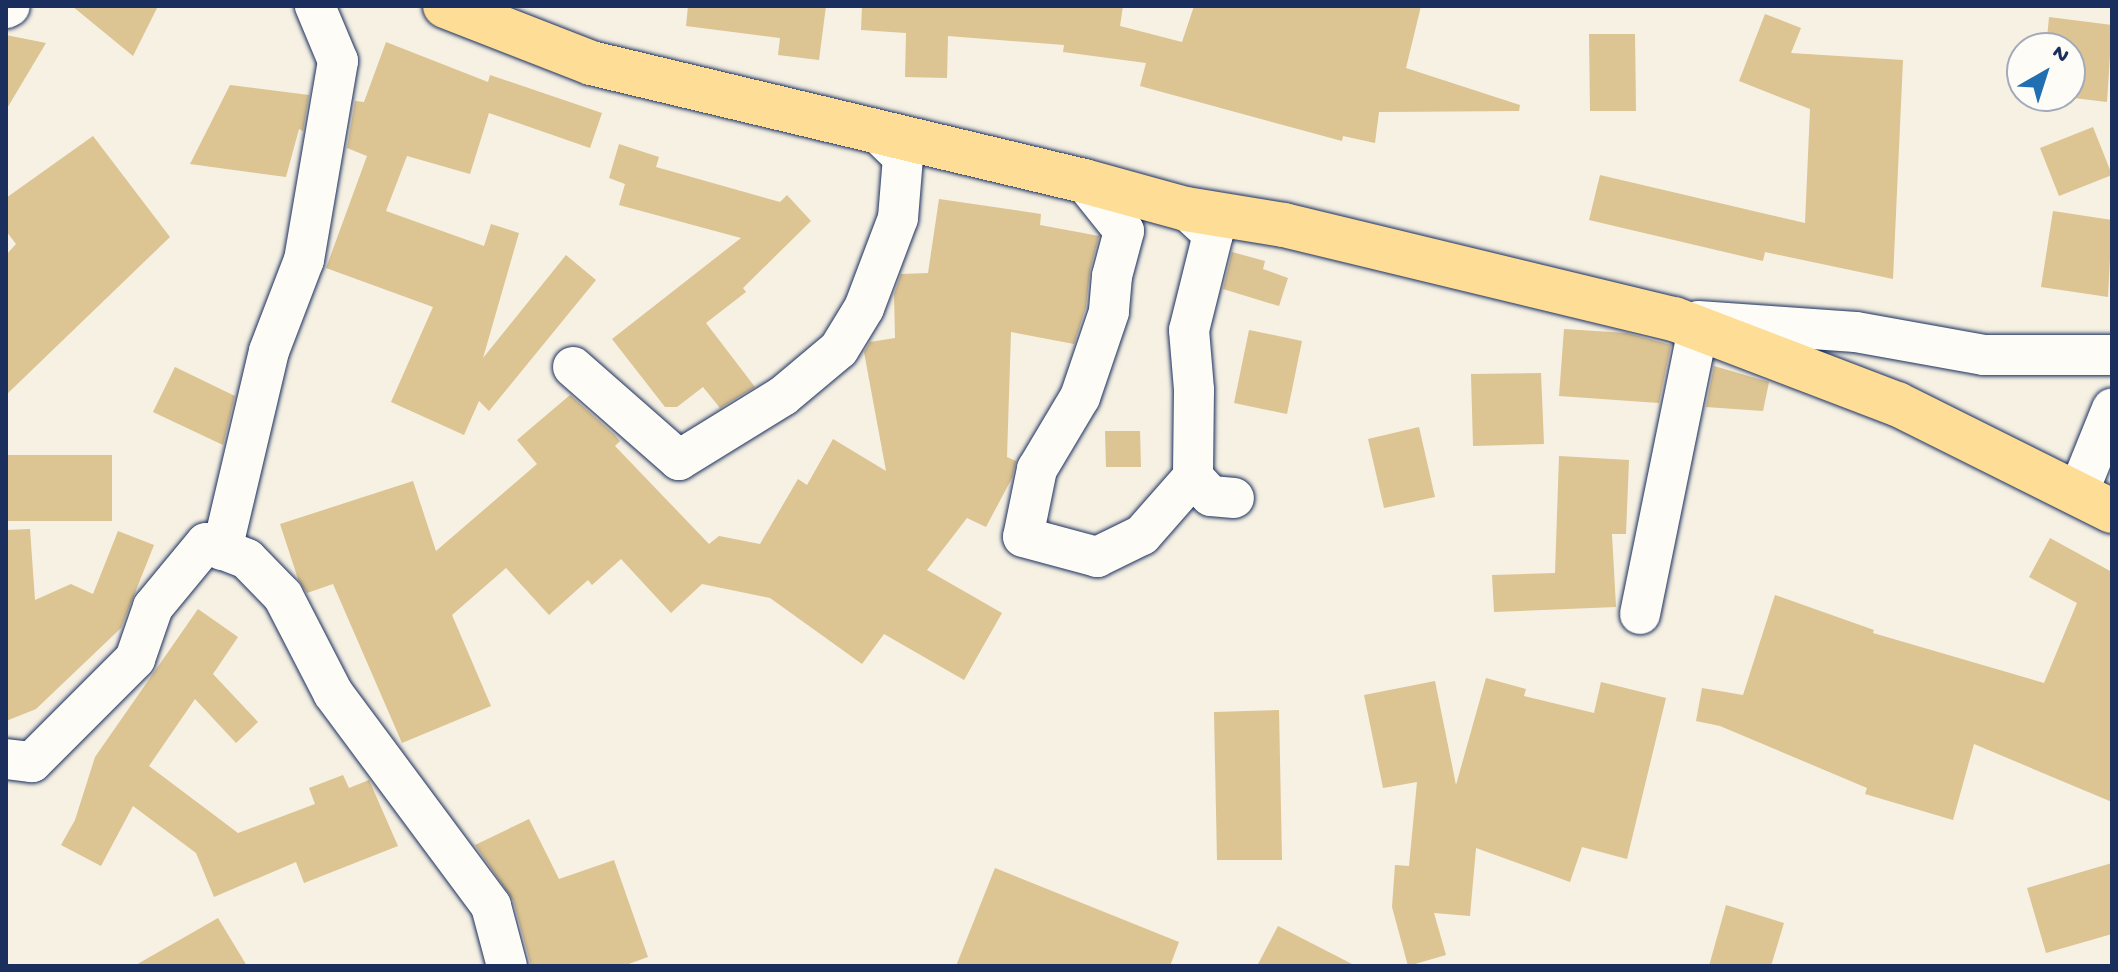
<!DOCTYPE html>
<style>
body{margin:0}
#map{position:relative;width:2118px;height:972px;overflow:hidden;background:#f6f1e3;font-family:"Gochi Hand",sans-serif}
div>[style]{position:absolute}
.building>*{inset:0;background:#dcc493}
.roads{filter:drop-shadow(0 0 2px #1b2f5e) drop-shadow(0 0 2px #1b2f5e)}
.minor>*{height:40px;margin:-20px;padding:0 20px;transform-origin:20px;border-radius:20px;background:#fdfcf7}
.major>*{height:44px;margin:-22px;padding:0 22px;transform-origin:22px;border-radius:22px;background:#fedd96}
span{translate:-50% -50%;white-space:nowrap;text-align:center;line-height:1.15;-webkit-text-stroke:7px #fdfcf7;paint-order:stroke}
.frame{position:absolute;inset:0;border:8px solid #1b2f5e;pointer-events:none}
.north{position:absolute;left:2006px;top:32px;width:80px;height:80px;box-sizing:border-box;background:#fdfcf7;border:2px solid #a3aaba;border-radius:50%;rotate:39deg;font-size:22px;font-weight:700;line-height:32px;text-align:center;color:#1b2f5e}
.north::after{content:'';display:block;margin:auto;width:28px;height:36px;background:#1f6fb2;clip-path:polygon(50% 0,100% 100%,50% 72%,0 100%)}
</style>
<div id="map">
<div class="building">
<i style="clip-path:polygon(72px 6px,158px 6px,133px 56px)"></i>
<i style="clip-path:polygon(688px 6px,826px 6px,819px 60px,778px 55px,780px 38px,686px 26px)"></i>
<i style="clip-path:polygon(862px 6px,1123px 6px,1120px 26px,1182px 42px,1194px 6px,1421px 6px,1406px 68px,1520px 105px,1519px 111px,1379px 112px,1375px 143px,1343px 136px,1342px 141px,1140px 86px,1146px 63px,1063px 52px,1064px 45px,948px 36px,947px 78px,905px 77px,906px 33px,861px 30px)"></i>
<i style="clip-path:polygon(1765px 14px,1801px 28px,1791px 53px,1903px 60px,1893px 279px,1765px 252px,1763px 261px,1589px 220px,1600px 175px,1805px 223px,1810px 109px,1739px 81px)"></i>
<i style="clip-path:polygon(2049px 17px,2112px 25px,2107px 102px,2057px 96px,2070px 96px,2070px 48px,2046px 48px)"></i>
<i style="clip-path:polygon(1589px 34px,1635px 34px,1636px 111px,1590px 111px)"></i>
<i style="clip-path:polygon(6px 35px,46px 43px,6px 110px)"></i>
<i style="clip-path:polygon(386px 42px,488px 82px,490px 75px,602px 113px,590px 148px,489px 113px,470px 174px,407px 156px,386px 211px,484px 246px,491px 224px,519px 233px,483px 358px,566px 255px,596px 280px,489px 411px,479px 401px,464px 435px,391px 402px,433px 307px,326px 268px,367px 156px,347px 148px,355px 101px,364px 102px)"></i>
<i style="clip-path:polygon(230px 85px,309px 95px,303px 131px,299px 129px,286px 177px,190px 164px)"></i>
<i style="clip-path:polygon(2093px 127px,2112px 175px,2059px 196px,2040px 148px)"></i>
<i style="clip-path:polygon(93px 136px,170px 237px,6px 395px,6px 255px,16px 244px,6px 231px,6px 198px)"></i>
<i style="clip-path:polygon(619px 144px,659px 157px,656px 167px,780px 202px,787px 195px,811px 221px,743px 288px,746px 292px,706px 323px,755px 387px,720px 408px,703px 387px,677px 407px,665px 407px,612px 339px,741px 238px,619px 205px,625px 184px,609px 178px)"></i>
<i style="clip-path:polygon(939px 199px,1041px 214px,1040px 225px,1099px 236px,1090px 270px,1086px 307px,1074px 344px,1011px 332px,1007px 457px,1016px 461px,1012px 478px,986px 527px,967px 518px,927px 570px,1002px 613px,964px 680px,884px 634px,862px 664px,770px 598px,702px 584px,671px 613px,621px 559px,592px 585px,588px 580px,549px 615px,506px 568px,452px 615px,491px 706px,402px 743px,333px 584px,307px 593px,298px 579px,280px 524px,413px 481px,436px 551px,537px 464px,517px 440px,570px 395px,615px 435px,620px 441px,615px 446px,709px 544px,719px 536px,760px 544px,798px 479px,807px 485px,833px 439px,886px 471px,864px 352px,870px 342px,895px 338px,894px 294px,901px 274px,928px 273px)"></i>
<i style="clip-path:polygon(2053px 211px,2112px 220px,2108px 297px,2041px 287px)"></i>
<i style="clip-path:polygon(1232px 252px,1265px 261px,1263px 269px,1288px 278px,1279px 306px,1223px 289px)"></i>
<i style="clip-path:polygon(1564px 329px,1627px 333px,1671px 345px,1659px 403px,1559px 396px)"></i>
<i style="clip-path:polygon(1249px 330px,1302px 341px,1287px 414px,1234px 403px)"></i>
<i style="clip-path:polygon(1714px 366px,1769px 382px,1763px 411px,1706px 407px)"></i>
<i style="clip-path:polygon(175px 367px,235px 396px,223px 445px,153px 412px)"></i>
<i style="clip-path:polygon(1541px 373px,1544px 444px,1473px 446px,1471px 374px)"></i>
<i style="clip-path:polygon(1419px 427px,1435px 497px,1384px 508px,1368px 439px)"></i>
<i style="clip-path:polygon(1105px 431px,1140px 431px,1141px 467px,1106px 467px)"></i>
<i style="clip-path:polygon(6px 455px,112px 455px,112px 521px,6px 521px)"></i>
<i style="clip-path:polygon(1559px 456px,1629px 460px,1626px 534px,1612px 534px,1616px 607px,1494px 612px,1492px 575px,1555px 573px)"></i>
<i style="clip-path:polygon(30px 529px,35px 600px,71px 584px,93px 594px,118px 531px,154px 545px,121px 628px,36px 709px,6px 721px,6px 530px)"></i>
<i style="clip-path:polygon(2050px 538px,2112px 572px,2112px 802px,1974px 744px,1953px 820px,1865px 794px,1867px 788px,1720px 726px,1696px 721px,1702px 688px,1743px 695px,1775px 595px,1874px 630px,1873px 633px,2044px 683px,2077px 603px,2029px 577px)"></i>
<i style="clip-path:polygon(198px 609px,238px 637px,213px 674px,258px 722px,236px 743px,195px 699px,149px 766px,238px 833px,315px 804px,309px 788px,343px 775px,349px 788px,369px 780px,398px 846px,304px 883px,296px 862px,214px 897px,196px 853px,133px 806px,101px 866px,61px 845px,75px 820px,95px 757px)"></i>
<i style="clip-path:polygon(1486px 678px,1526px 689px,1524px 696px,1594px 713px,1601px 682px,1666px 698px,1627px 859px,1582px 847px,1570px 882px,1476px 848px,1470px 916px,1434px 913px,1446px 955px,1408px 966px,1392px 907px,1395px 865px,1409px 866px,1417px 782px,1383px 788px,1364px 695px,1435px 681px,1456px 785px)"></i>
<i style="clip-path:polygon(1279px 710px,1282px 860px,1217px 860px,1214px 712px)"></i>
<i style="clip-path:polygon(529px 819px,559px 879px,614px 860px,648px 957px,623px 966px,531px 966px,513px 900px,475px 845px)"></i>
<i style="clip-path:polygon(2112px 863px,2112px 934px,2046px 953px,2027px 888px)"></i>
<i style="clip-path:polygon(995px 868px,1179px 942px,1170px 966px,956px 966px)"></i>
<i style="clip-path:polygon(1726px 905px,1784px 923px,1771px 966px,1709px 966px)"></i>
<i style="clip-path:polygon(218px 918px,247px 966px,134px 966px)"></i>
<i style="clip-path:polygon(1278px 926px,1356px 966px,1257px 966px)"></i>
</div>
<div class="roads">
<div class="minor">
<i style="left:6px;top:8px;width:4px;rotate:-27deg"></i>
<i style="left:1084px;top:181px;width:64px;rotate:51.3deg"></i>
<i style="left:1124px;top:231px;width:47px;rotate:104.9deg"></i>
<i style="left:1112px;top:276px;width:36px;rotate:95deg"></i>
<i style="left:1109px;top:312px;width:90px;rotate:108.8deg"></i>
<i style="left:1080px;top:397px;width:84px;rotate:120.8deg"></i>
<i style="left:1037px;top:469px;width:69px;rotate:101.6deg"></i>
<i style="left:1023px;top:537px;width:77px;rotate:15.1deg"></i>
<i style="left:1097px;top:557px;width:50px;rotate:-26.1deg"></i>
<i style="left:1142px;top:535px;width:77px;rotate:-48.7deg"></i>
<i style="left:1186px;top:209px;width:37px;rotate:43deg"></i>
<i style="left:1213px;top:234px;width:99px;rotate:104deg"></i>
<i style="left:1189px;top:330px;width:60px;rotate:85.2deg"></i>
<i style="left:1194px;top:390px;width:87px;rotate:90.7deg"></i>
<i style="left:1193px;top:477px;width:26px;rotate:47deg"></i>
<i style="left:1211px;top:496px;width:23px;rotate:5deg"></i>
<i style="left:1698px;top:321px;width:158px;rotate:4deg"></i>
<i style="left:1856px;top:332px;width:130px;rotate:10.2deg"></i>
<i style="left:1984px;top:355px;width:128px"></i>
<i style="left:573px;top:367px;width:141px;rotate:41.3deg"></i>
<i style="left:679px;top:460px;width:122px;rotate:-31.6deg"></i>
<i style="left:783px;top:396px;width:73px;rotate:-40deg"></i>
<i style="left:839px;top:349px;width:48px;rotate:-58.6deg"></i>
<i style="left:864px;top:308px;width:96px;rotate:-69.3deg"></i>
<i style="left:898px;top:218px;width:61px;rotate:-85.3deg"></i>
<i style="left:903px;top:157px;width:37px;rotate:-136deg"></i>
<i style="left:2078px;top:493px;width:91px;rotate:-68deg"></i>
<i style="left:222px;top:550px;width:204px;rotate:-76.7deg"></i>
<i style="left:269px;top:351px;width:97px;rotate:-69deg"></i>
<i style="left:304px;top:260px;width:202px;rotate:-80.3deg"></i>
<i style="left:338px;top:61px;width:60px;rotate:-112.7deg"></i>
<i style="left:1640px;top:614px;width:292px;rotate:-78.5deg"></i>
<i style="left:6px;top:759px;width:26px;rotate:7deg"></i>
<i style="left:32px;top:762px;width:146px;rotate:-45deg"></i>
<i style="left:135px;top:659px;width:55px;rotate:-70.9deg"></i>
<i style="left:153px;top:607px;width:83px;rotate:-50.4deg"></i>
<i style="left:206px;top:543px;width:44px;rotate:21.3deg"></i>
<i style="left:247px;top:559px;width:52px;rotate:45.8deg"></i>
<i style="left:283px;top:596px;width:109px;rotate:62.7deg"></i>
<i style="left:333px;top:693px;width:265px;rotate:53.4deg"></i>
<i style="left:491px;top:906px;width:62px;rotate:75.1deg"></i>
</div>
<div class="major">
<i style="left:445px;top:6px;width:157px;rotate:21.3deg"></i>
<i style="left:591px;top:63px;width:507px;rotate:13.46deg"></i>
<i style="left:1084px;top:181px;width:106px;rotate:15.4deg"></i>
<i style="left:1186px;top:209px;width:99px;rotate:9.3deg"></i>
<i style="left:1284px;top:225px;width:401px;rotate:13.6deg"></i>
<i style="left:1674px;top:319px;width:239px;rotate:20.9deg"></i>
<i style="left:1897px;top:404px;width:240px;rotate:26.5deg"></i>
</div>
</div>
<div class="frame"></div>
<div class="north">N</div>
</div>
